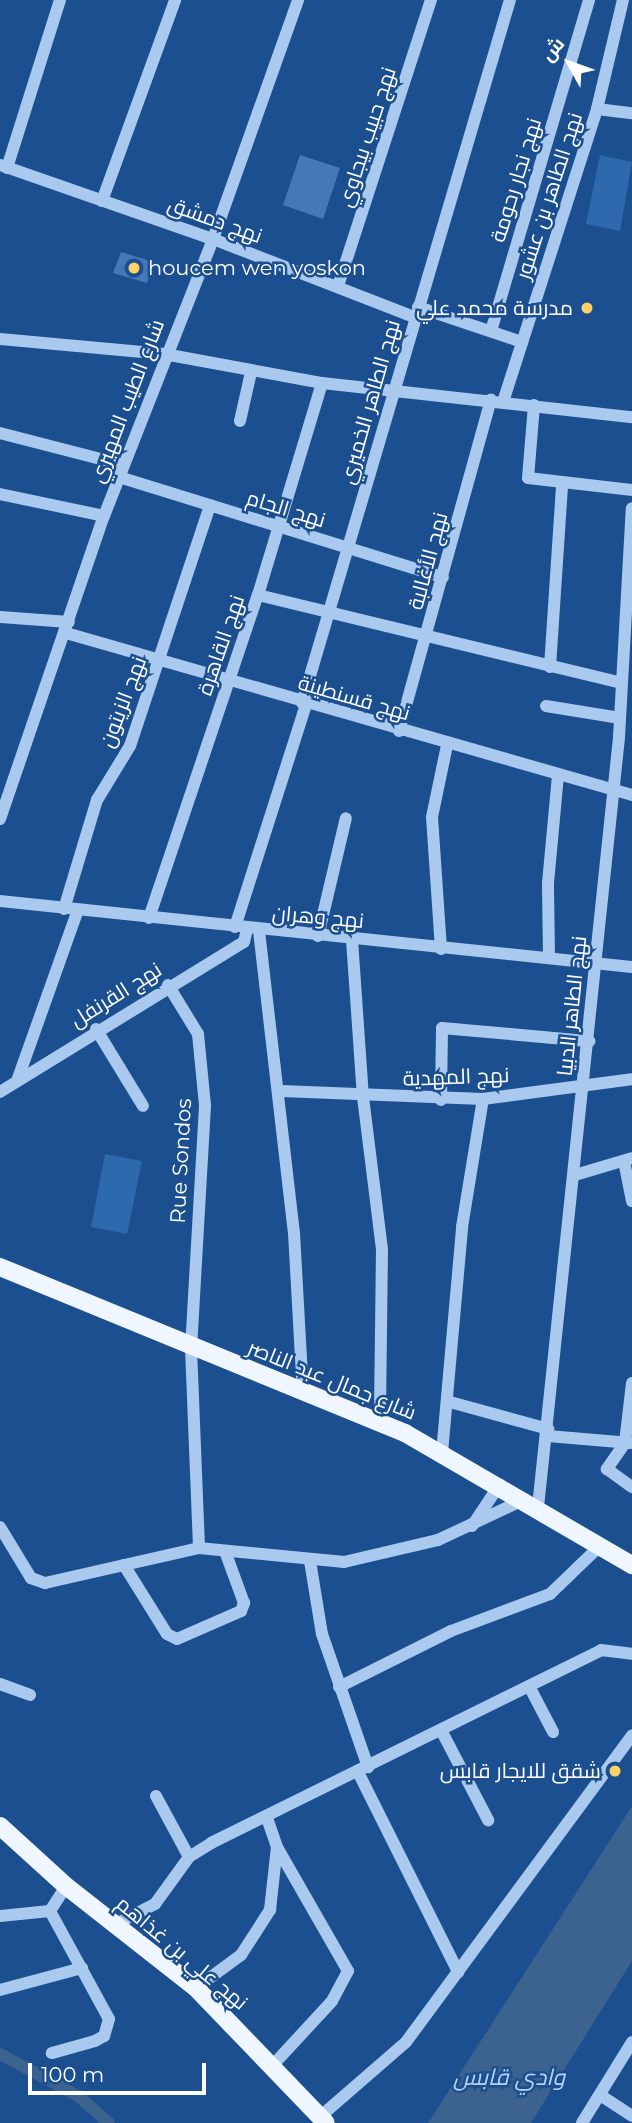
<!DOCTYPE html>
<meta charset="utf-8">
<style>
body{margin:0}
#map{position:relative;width:632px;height:2123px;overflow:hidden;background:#1b4f8f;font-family:Montserrat,Cairo,sans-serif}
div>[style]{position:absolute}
.green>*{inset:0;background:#2e69ad}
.water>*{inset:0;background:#3c6290}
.canal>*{height:12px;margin:-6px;padding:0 6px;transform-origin:6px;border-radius:6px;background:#3c6290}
.building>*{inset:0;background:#4478b7}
.minor>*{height:12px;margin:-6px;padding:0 6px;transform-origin:6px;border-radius:6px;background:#a9c9ee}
.major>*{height:18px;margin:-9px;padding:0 9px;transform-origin:9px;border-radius:9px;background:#f0f6ff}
.dots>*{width:19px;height:19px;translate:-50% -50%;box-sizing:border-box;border:4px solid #1b4f8f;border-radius:50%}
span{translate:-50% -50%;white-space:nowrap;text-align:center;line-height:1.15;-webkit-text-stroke:5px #1b4f8f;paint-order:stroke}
.street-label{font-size:21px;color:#fff}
.poi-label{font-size:21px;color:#fff}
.left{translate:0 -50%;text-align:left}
.right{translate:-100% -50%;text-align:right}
.water-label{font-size:23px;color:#b5d3f5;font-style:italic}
.north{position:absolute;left:534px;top:28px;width:70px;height:70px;-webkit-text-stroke:5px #1b4f8f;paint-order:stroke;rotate:310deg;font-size:19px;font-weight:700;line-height:28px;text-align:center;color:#fff}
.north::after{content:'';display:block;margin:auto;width:24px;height:32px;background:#fff;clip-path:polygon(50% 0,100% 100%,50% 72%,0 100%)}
.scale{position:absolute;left:28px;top:2063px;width:178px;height:32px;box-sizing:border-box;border:4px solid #fff;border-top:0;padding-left:9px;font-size:21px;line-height:24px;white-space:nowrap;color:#fff;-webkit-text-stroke:5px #1b4f8f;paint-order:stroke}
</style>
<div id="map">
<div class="green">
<i style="clip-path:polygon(600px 155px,632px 162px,620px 231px,586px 224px)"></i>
<i style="clip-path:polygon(105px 1154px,142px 1161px,127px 1234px,91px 1227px)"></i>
</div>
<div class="water">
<i style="clip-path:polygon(632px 1806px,632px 1961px,531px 2123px,428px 2123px)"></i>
</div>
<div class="canal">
<i style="left:0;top:2054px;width:89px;rotate:28.3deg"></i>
<i style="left:78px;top:2096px;width:41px;rotate:41.1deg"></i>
</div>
<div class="building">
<i style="clip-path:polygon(300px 155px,340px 168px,323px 219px,283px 205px)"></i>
<i style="clip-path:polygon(121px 252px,154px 262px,147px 283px,113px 273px)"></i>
</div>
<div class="minor">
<i style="left:597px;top:109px;width:35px;rotate:7deg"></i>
<i style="left:0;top:165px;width:225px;rotate:19.2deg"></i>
<i style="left:213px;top:239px;width:216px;rotate:21.2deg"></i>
<i style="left:7px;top:168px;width:176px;rotate:-72.5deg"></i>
<i style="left:102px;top:201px;width:214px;rotate:-70deg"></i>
<i style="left:338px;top:286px;width:301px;rotate:-72deg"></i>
<i style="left:418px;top:307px;width:110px;rotate:18.6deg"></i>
<i style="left:491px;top:331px;width:345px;rotate:-73.5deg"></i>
<i style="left:0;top:339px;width:165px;rotate:5.2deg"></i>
<i style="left:164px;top:354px;width:161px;rotate:10.4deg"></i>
<i style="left:322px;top:383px;width:312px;rotate:6.3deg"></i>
<i style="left:503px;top:402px;width:308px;rotate:-72.2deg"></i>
<i style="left:597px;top:109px;width:112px;rotate:-76.6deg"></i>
<i style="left:534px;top:405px;width:73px;rotate:94.7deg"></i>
<i style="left:528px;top:478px;width:105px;rotate:6.6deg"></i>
<i style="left:240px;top:421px;width:50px;rotate:-77.3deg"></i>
<i style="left:0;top:433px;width:128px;rotate:14.5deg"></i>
<i style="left:119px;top:477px;width:339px;rotate:17.2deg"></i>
<i style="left:0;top:494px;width:106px;rotate:11.9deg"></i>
<i style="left:258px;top:595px;width:374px;rotate:13.6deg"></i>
<i style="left:0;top:617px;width:69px;rotate:4.1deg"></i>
<i style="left:66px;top:633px;width:589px;rotate:15.97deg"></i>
<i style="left:550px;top:667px;width:181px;rotate:-86.2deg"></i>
<i style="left:302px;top:703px;width:733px;rotate:-73.52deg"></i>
<i style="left:546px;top:706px;width:75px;rotate:9.2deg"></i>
<i style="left:399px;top:731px;width:344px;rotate:-74.5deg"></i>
<i style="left:0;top:819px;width:320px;rotate:-71.1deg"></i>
<i style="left:104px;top:516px;width:298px;rotate:-68.5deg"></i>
<i style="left:213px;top:239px;width:254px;rotate:-70.4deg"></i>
<i style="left:0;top:901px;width:635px;rotate:5.96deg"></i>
<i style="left:64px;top:909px;width:114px;rotate:-73.2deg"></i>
<i style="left:97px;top:800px;width:63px;rotate:-58.6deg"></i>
<i style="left:130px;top:746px;width:254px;rotate:-71.6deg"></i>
<i style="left:149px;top:918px;width:341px;rotate:-71.4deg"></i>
<i style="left:258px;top:595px;width:221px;rotate:-73.2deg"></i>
<i style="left:235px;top:927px;width:234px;rotate:-72.3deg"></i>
<i style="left:259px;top:931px;width:304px;rotate:83.4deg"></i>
<i style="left:294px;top:1233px;width:161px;rotate:86.8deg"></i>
<i style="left:318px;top:936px;width:121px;rotate:-76.7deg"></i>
<i style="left:352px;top:940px;width:157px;rotate:86deg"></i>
<i style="left:363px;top:1097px;width:153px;rotate:82.9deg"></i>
<i style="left:382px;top:1249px;width:174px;rotate:90.7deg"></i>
<i style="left:441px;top:949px;width:132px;rotate:-93.9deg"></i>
<i style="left:432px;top:817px;width:74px;rotate:-78.2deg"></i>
<i style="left:549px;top:958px;width:75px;rotate:-90.8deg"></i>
<i style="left:548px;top:883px;width:107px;rotate:-84.7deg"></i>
<i style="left:168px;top:985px;width:57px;rotate:58.5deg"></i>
<i style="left:198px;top:1034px;width:72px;rotate:84.4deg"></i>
<i style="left:205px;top:1106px;width:242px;rotate:93.3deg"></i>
<i style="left:191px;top:1348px;width:200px;rotate:87.7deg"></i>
<i style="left:96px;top:1029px;width:90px;rotate:58.6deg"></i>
<i style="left:17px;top:1081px;width:182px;rotate:-70.4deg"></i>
<i style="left:281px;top:1091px;width:202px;rotate:2.3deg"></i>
<i style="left:483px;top:1099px;width:150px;rotate:-7.6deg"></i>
<i style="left:0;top:1092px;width:286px;rotate:-31.6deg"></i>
<i style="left:244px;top:942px;width:13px;rotate:-77deg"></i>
<i style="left:441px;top:1100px;width:72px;rotate:-89.2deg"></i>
<i style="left:442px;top:1028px;width:148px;rotate:5.1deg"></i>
<i style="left:624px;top:1161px;width:41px;rotate:78.7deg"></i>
<i style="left:575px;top:1175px;width:59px;rotate:-16.6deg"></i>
<i style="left:632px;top:1383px;width:60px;rotate:96.7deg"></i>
<i style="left:625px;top:1443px;width:32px;rotate:125deg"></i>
<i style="left:607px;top:1469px;width:31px;rotate:36deg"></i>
<i style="left:450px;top:1402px;width:102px;rotate:15.4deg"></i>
<i style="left:548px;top:1436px;width:83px;rotate:4.8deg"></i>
<i style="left:442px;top:1453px;width:227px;rotate:-84.9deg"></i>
<i style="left:462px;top:1227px;width:130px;rotate:-80.7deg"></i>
<i style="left:538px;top:1507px;width:774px;rotate:-83.99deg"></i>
<i style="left:619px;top:737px;width:229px;rotate:-86.8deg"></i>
<i style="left:472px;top:1526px;width:50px;rotate:-56.3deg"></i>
<i style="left:0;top:1527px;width:60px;rotate:58.7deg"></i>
<i style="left:31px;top:1578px;width:15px;rotate:20deg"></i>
<i style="left:45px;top:1583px;width:158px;rotate:-12.8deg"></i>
<i style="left:199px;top:1548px;width:146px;rotate:5.5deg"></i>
<i style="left:344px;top:1562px;width:97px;rotate:-13.2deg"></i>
<i style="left:438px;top:1540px;width:96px;rotate:-25.2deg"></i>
<i style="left:310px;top:1561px;width:74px;rotate:80.7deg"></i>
<i style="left:322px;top:1634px;width:141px;rotate:70.9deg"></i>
<i style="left:124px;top:1565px;width:81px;rotate:58.1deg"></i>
<i style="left:167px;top:1634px;width:11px;rotate:27deg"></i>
<i style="left:177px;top:1639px;width:70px;rotate:-23.6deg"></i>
<i style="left:241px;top:1611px;width:9px;rotate:-69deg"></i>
<i style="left:244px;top:1603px;width:55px;rotate:-110.1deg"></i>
<i style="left:0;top:1684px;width:32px;rotate:20deg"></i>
<i style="left:529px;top:1686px;width:52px;rotate:62.4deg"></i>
<i style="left:339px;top:1687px;width:125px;rotate:-26.6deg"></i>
<i style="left:451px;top:1631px;width:106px;rotate:-20.5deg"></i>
<i style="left:550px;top:1594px;width:71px;rotate:-43.9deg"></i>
<i style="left:441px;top:1730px;width:102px;rotate:62.4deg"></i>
<i style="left:358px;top:1772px;width:224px;rotate:63.4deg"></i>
<i style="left:156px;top:1796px;width:69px;rotate:61.6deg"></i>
<i style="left:50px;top:1911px;width:123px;rotate:61.4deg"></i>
<i style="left:109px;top:2019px;width:18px;rotate:106deg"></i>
<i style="left:104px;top:2036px;width:10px;rotate:151deg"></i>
<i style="left:95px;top:2041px;width:45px;rotate:164.4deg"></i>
<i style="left:0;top:1916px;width:50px;rotate:-5.7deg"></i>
<i style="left:50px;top:1911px;width:30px;rotate:-57deg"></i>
<i style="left:116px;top:1924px;width:44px;rotate:-27.1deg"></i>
<i style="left:155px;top:1904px;width:58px;rotate:-54.1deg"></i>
<i style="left:189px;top:1857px;width:26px;rotate:-32deg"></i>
<i style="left:211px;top:1843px;width:435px;rotate:-26.3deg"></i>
<i style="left:601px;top:1650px;width:31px;rotate:7deg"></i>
<i style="left:196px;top:1988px;width:56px;rotate:-36.3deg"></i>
<i style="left:241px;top:1955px;width:54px;rotate:-57.2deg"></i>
<i style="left:270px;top:1910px;width:63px;rotate:-83.7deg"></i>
<i style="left:277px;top:1847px;width:31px;rotate:-109deg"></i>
<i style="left:0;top:1990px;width:85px;rotate:-15deg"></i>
<i style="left:273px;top:2065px;width:87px;rotate:-47.3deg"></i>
<i style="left:332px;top:2001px;width:34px;rotate:-62deg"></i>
<i style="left:348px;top:1971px;width:143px;rotate:-119.8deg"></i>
<i style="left:600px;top:2095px;width:38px;rotate:33deg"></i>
<i style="left:322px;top:2115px;width:111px;rotate:-41deg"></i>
<i style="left:406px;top:2042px;width:381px;rotate:-53.6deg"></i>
<i style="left:582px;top:2123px;width:95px;rotate:-58.3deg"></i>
</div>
<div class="major">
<i style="left:0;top:1267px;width:438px;rotate:22.3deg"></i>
<i style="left:405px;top:1433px;width:263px;rotate:30.2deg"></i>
<i style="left:0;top:1826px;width:89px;rotate:42.3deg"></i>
<i style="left:66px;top:1886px;width:165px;rotate:38.1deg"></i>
<i style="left:196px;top:1988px;width:187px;rotate:46.1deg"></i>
</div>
<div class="dots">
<i style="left:134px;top:268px;background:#ffd166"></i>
<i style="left:587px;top:308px;background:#ffd166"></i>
<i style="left:615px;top:1771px;background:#ffd166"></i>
</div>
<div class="street-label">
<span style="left:367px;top:137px;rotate:-72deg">نهج حبيب بيجاوي</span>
<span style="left:516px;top:180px;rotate:-73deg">نهج نجار رحومة</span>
<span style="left:549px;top:196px;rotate:-72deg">نهج الطاهر بن عشور</span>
<span style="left:215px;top:220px;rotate:20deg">نهج دمشق</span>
<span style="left:127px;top:401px;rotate:-69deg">شارع الطيب المهيري</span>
<span style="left:370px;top:402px;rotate:-74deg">نهج الطاهر الخميري</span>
<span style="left:286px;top:509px;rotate:17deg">نهج الجام</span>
<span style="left:428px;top:561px;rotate:-75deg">نهج الأغالبة</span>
<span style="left:221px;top:645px;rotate:-71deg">نهج القاهرة</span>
<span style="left:354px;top:698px;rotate:16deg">نهج قسنطينة</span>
<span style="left:123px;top:702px;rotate:-69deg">نهج الزيتون</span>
<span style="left:318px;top:917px;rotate:5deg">نهج وهران</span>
<span style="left:116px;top:995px;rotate:-32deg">نهج القرنفل</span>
<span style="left:572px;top:1006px;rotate:-84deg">نهج الطاهر الدبيا</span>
<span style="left:456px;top:1077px;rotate:-2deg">نهج المهدية</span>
<span style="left:181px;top:1161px;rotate:-87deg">Rue Sondos</span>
<span style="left:332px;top:1380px;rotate:22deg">شارع جمال عبد الناصر</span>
<span style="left:182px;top:1953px;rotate:40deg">نهج علي بن غذاهم</span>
</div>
<div class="poi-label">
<span class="left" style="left:148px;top:268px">houcem wen yoskon</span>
<span class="right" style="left:573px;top:308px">مدرسة محمد علي</span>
<span class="right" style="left:601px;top:1771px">شقق للايجار قابس</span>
</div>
<div class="water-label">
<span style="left:509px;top:2077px">وادي قابس</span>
</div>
<div class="north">ش</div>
<div class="scale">100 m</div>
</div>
